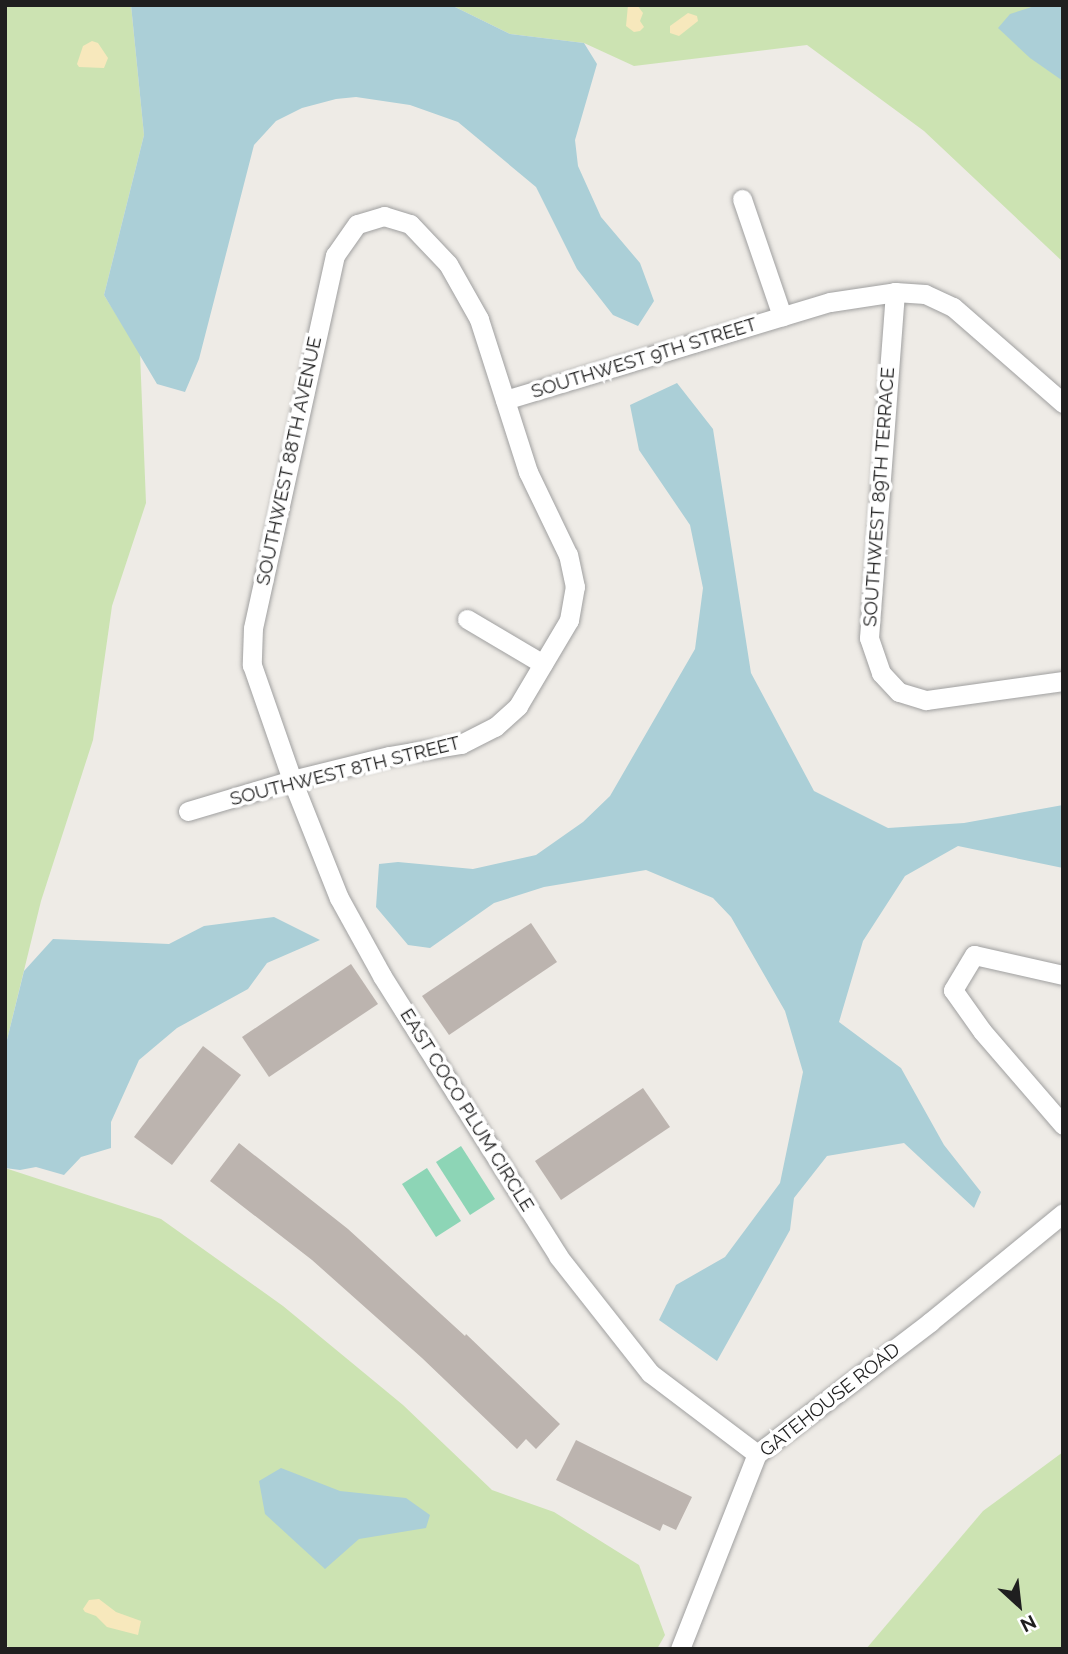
<!DOCTYPE html>
<style>
body{margin:0}
#map{position:relative;width:1068px;height:1654px;overflow:hidden;background:#eeebe6;font-family:Raleway,sans-serif}
div>[style]{position:absolute}
.grass>*{inset:0;background:#cce3b2}
.sand>*{inset:0;background:#f7e8bc}
.pitch>*{inset:0;background:#8dd5b6}
.water>*{inset:0;background:#abcfd7}
.building>*{inset:0;background:#bcb4af}
.roads{filter:drop-shadow(0 0 2px #a0a0a0) drop-shadow(0 0 2px #a0a0a0)}
.street>*{height:19px;margin:-9.5px;padding:0 9.5px;transform-origin:9.5px;border-radius:9.5px;background:#fff}
span{translate:-50% -50%;white-space:nowrap;text-align:center;line-height:1.15;-webkit-text-stroke:7px #fff;paint-order:stroke}
.street-label{font-size:19px;color:#1f1f1f}
.frame{position:absolute;inset:0;border:7px solid #1f1f1f;pointer-events:none}
.north{position:absolute;left:984px;top:1570px;width:70px;height:70px;-webkit-text-stroke:5px #fff;paint-order:stroke;rotate:153deg;font-size:19px;font-weight:700;line-height:28px;text-align:center;color:#1f1f1f}
.north::after{content:'';display:block;margin:auto;width:24px;height:32px;background:#1f1f1f;clip-path:polygon(50% 0,100% 100%,50% 72%,0 100%)}
</style>
<div id="map">
<div class="grass">
<i style="clip-path:polygon(5px 5px,131px 5px,144px 135px,104px 295px,140px 353px,146px 503px,112px 606px,93px 740px,41px 901px,5px 1048px)"></i>
<i style="clip-path:polygon(451px 5px,1063px 5px,1063px 262px,924px 131px,807px 45px,634px 66px,584px 43px,510px 34px)"></i>
<i style="clip-path:polygon(5px 1168px,161px 1219px,283px 1306px,403px 1405px,492px 1490px,554px 1512px,639px 1565px,665px 1635px,657px 1649px,11px 1649px,5px 1644px)"></i>
<i style="clip-path:polygon(1063px 1452px,1063px 1649px,866px 1649px,983px 1511px)"></i>
</div>
<div class="sand">
<i style="clip-path:polygon(628px 5px,637px 5px,643px 13px,640px 21px,644px 27px,640px 31px,634px 32px,626px 26px)"></i>
<i style="clip-path:polygon(688px 13px,697px 16px,698px 21px,679px 36px,670px 33px,670px 26px)"></i>
<i style="clip-path:polygon(92px 41px,98px 43px,108px 58px,104px 68px,79px 67px,77px 64px,83px 46px)"></i>
<i style="clip-path:polygon(99px 1599px,116px 1612px,141px 1621px,138px 1635px,107px 1627px,96px 1616px,85px 1612px,83px 1609px,89px 1600px)"></i>
</div>
<div class="pitch">
<i style="clip-path:polygon(461px 1146px,495px 1199px,470px 1215px,436px 1162px)"></i>
<i style="clip-path:polygon(427px 1168px,461px 1221px,436px 1237px,402px 1184px)"></i>
</div>
<div class="water">
<i style="clip-path:polygon(131px 5px,451px 5px,510px 34px,584px 43px,597px 64px,575px 140px,578px 166px,601px 217px,640px 263px,654px 301px,638px 326px,613px 315px,577px 269px,536px 187px,458px 122px,410px 105px,356px 97px,336px 99px,302px 108px,276px 121px,254px 145px,199px 359px,185px 392px,157px 384px,104px 295px,144px 135px)"></i>
<i style="clip-path:polygon(1038px 5px,1063px 5px,1063px 81px,1030px 58px,998px 28px,1010px 14px)"></i>
<i style="clip-path:polygon(677px 383px,713px 429px,751px 673px,814px 791px,888px 828px,964px 823px,1063px 805px,1063px 868px,958px 846px,905px 876px,863px 941px,839px 1022px,901px 1068px,944px 1145px,981px 1192px,974px 1208px,904px 1143px,827px 1156px,794px 1198px,790px 1230px,717px 1361px,659px 1320px,676px 1285px,725px 1257px,780px 1183px,803px 1072px,785px 1011px,731px 917px,713px 898px,646px 870px,544px 887px,494px 903px,430px 948px,408px 945px,376px 907px,379px 864px,398px 862px,473px 869px,536px 855px,583px 822px,610px 796px,695px 649px,703px 588px,690px 525px,639px 450px,630px 405px)"></i>
<i style="clip-path:polygon(274px 917px,320px 940px,267px 963px,248px 989px,177px 1028px,139px 1060px,111px 1122px,111px 1148px,81px 1157px,64px 1175px,36px 1167px,20px 1170px,5px 1168px,5px 1048px,24px 971px,53px 939px,169px 944px,204px 926px)"></i>
<i style="clip-path:polygon(281px 1468px,340px 1491px,406px 1498px,430px 1515px,426px 1528px,359px 1539px,325px 1569px,265px 1514px,259px 1481px)"></i>
</div>
<div class="building">
<i style="clip-path:polygon(531px 923px,557px 962px,449px 1035px,422px 996px)"></i>
<i style="clip-path:polygon(351px 964px,378px 1004px,269px 1077px,242px 1037px)"></i>
<i style="clip-path:polygon(203px 1046px,241px 1075px,172px 1165px,134px 1137px)"></i>
<i style="clip-path:polygon(643px 1088px,670px 1127px,561px 1200px,535px 1161px)"></i>
<i style="clip-path:polygon(239px 1143px,348px 1229px,465px 1336px,466px 1334px,560px 1424px,536px 1449px,526px 1439px,517px 1449px,422px 1358px,312px 1260px,210px 1181px)"></i>
<i style="clip-path:polygon(576px 1440px,692px 1497px,676px 1530px,663px 1524px,660px 1531px,556px 1480px)"></i>
</div>
<div class="roads">
<div class="street">
<i style="left:742px;top:199px;width:124px;rotate:71.1deg"></i>
<i style="left:895px;top:292px;width:347px;rotate:94.3deg"></i>
<i style="left:869px;top:638px;width:37px;rotate:71deg"></i>
<i style="left:881px;top:673px;width:26px;rotate:47deg"></i>
<i style="left:899px;top:692px;width:28px;rotate:17deg"></i>
<i style="left:926px;top:700px;width:138px;rotate:-7.9deg"></i>
<i style="left:505px;top:400px;width:339px;rotate:-16.8deg"></i>
<i style="left:830px;top:302px;width:66px;rotate:-8.7deg"></i>
<i style="left:895px;top:292px;width:30px;rotate:4deg"></i>
<i style="left:925px;top:294px;width:31px;rotate:25deg"></i>
<i style="left:953px;top:307px;width:146px;rotate:41.1deg"></i>
<i style="left:467px;top:619px;width:88px;rotate:30.6deg"></i>
<i style="left:188px;top:811px;width:109px;rotate:-16.6deg"></i>
<i style="left:292px;top:780px;width:100px;rotate:-13.9deg"></i>
<i style="left:389px;top:756px;width:73px;rotate:-9.5deg"></i>
<i style="left:461px;top:744px;width:38px;rotate:-27deg"></i>
<i style="left:495px;top:727px;width:31px;rotate:-42deg"></i>
<i style="left:518px;top:706px;width:100px;rotate:-59.3deg"></i>
<i style="left:569px;top:620px;width:34px;rotate:-80deg"></i>
<i style="left:575px;top:587px;width:33px;rotate:-102deg"></i>
<i style="left:568px;top:555px;width:92px;rotate:-115.7deg"></i>
<i style="left:528px;top:472px;width:161px;rotate:-107.8deg"></i>
<i style="left:479px;top:319px;width:63px;rotate:-119.4deg"></i>
<i style="left:448px;top:264px;width:55px;rotate:-133.5deg"></i>
<i style="left:410px;top:224px;width:27px;rotate:-163deg"></i>
<i style="left:384px;top:216px;width:28px;rotate:163deg"></i>
<i style="left:357px;top:224px;width:38px;rotate:125deg"></i>
<i style="left:335px;top:255px;width:382px;rotate:102.4deg"></i>
<i style="left:253px;top:628px;width:37px;rotate:92deg"></i>
<i style="left:252px;top:665px;width:122px;rotate:70.8deg"></i>
<i style="left:292px;top:780px;width:127px;rotate:68.3deg"></i>
<i style="left:339px;top:898px;width:89px;rotate:61.1deg"></i>
<i style="left:382px;top:976px;width:331px;rotate:57.8deg"></i>
<i style="left:558px;top:1256px;width:149px;rotate:51.8deg"></i>
<i style="left:650px;top:1373px;width:134px;rotate:37.1deg"></i>
<i style="left:1063px;top:975px;width:91px;rotate:-167.3deg"></i>
<i style="left:974px;top:955px;width:41px;rotate:121deg"></i>
<i style="left:953px;top:990px;width:50px;rotate:54.7deg"></i>
<i style="left:982px;top:1031px;width:124px;rotate:49.2deg"></i>
<i style="left:680px;top:1649px;width:210px;rotate:-68.5deg"></i>
<i style="left:757px;top:1454px;width:218px;rotate:-37.3deg"></i>
<i style="left:930px;top:1322px;width:172px;rotate:-39.3deg"></i>
</div>
</div>
<div class="street-label">
<span style="left:644px;top:358px;rotate:-17deg">SOUTHWEST 9TH STREET</span>
<span style="left:289px;top:461px;rotate:-78deg">SOUTHWEST 88TH AVENUE</span>
<span style="left:879px;top:497px;rotate:-86deg">SOUTHWEST 89TH TERRACE</span>
<span style="left:345px;top:771px;rotate:-14deg">SOUTHWEST 8TH STREET</span>
<span style="left:467px;top:1110px;rotate:58deg">EAST COCO PLUM CIRCLE</span>
<span style="left:830px;top:1400px;rotate:-38deg">GATEHOUSE ROAD</span>
</div>
<div class="frame"></div>
<div class="north">N</div>
</div>
